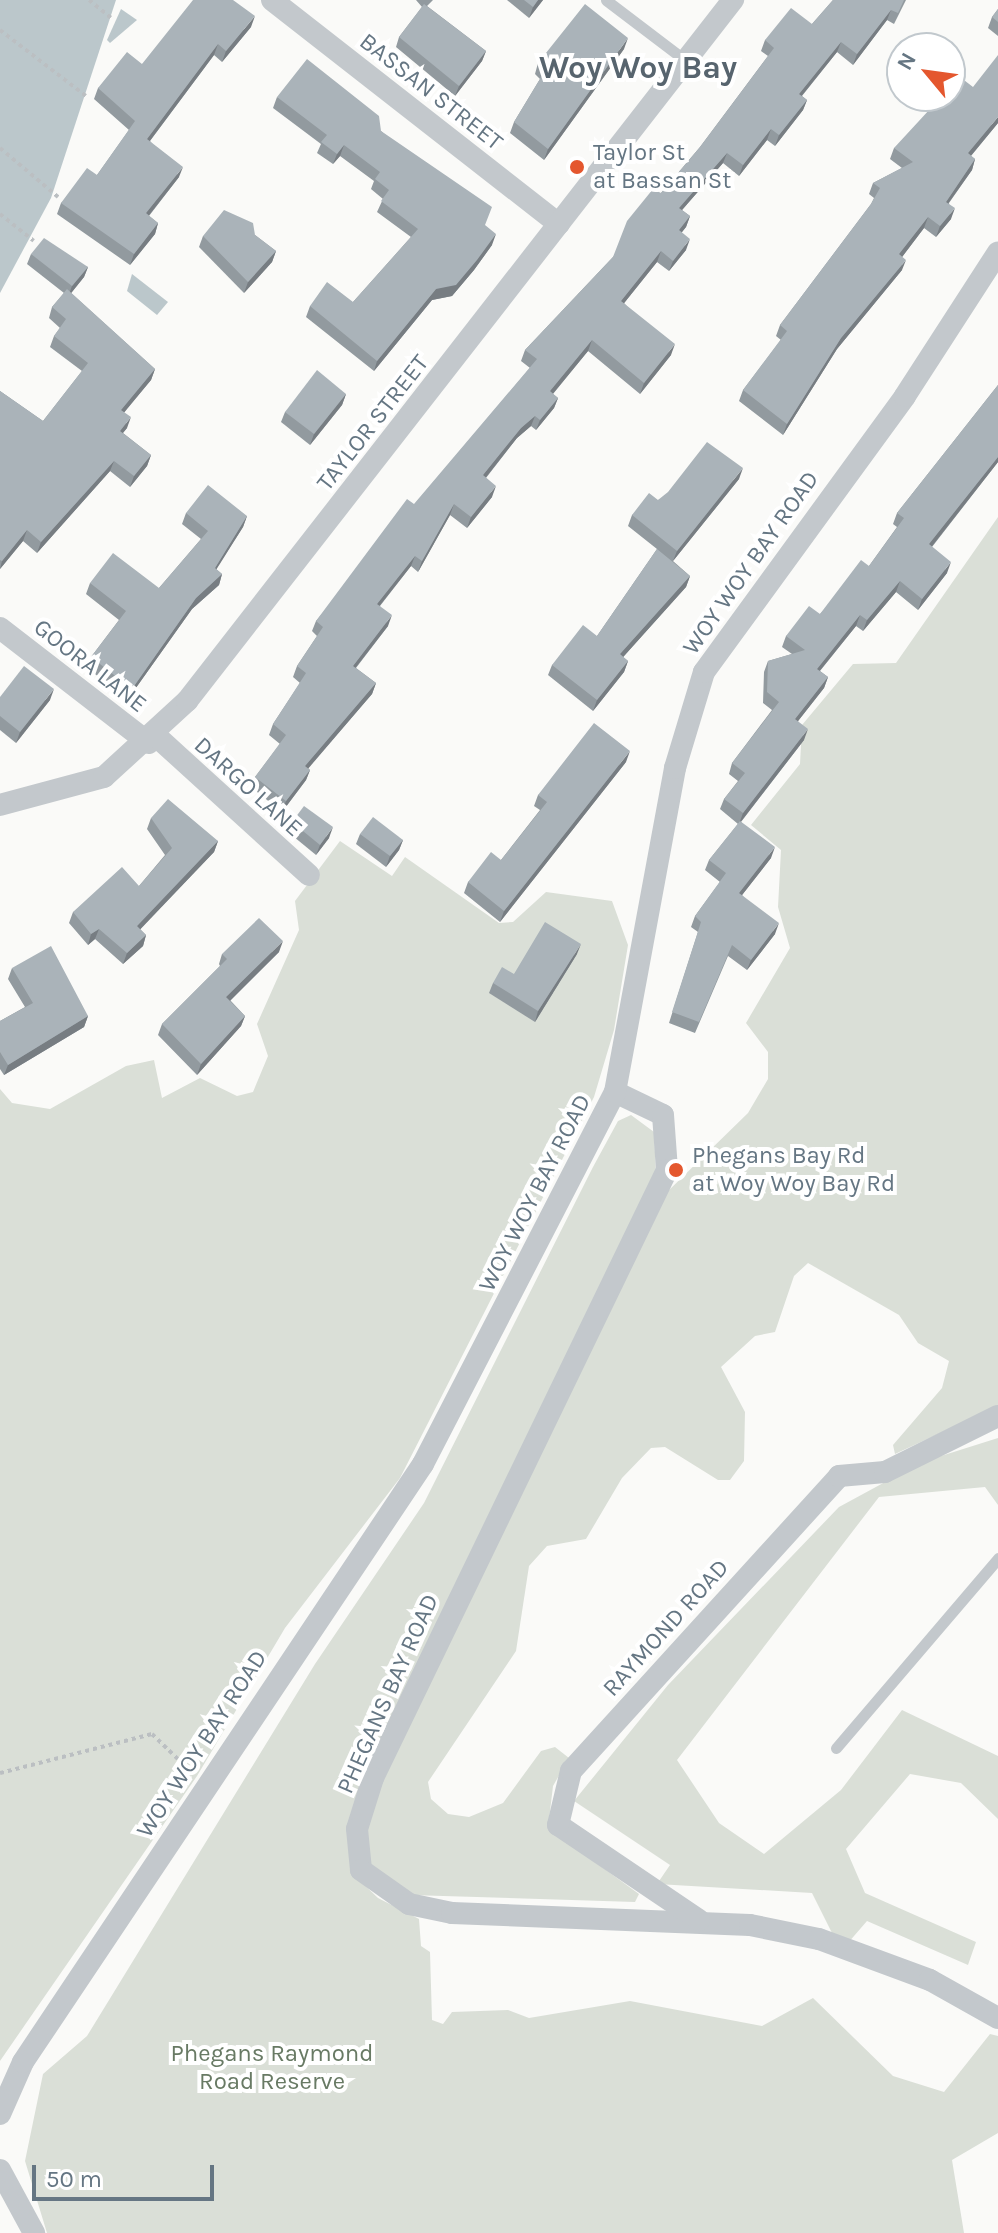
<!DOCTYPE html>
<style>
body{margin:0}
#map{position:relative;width:998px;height:2233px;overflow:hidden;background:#fafaf8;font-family:Karla,sans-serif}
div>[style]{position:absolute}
.green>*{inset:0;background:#dadfd7}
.water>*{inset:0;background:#bbc7cb}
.path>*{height:4px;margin-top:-2px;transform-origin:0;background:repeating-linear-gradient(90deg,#bbbfc2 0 4px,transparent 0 8px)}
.service>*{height:11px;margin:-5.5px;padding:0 5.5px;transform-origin:5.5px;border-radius:5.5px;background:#c3c8cc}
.minor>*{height:22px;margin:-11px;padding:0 11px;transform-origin:11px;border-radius:11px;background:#c3c8cc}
.wall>*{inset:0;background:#929a9f}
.shaded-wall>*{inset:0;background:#777d82}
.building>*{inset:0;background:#aab3b9}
.dots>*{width:22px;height:22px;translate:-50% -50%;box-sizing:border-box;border:4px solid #fff;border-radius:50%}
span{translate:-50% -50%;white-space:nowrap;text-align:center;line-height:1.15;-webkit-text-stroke:8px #fff;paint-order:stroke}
.street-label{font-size:24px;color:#657683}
.poi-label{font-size:24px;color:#657683}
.left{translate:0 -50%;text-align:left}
.park-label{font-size:24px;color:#687a64}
.district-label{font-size:32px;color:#57646e;font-weight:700}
.north{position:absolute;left:886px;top:32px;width:80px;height:80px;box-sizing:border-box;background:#fff;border:2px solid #c1c8cd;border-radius:50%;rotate:299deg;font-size:22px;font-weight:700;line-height:32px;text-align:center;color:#657683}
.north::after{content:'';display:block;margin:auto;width:28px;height:36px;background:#e4572e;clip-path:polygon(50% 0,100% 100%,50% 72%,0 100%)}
.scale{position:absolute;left:32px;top:2165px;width:182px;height:36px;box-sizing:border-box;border:4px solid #657683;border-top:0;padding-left:10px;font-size:24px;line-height:28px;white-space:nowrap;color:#657683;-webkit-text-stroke:6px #fff;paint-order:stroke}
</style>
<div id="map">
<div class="green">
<i style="clip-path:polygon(998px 517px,998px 1406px,895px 1454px,893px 1445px,942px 1388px,949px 1361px,918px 1343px,899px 1315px,808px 1263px,794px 1276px,775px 1332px,755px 1336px,721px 1367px,745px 1412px,744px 1461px,730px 1480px,718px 1480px,665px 1447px,651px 1448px,622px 1478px,586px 1539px,547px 1546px,529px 1566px,516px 1651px,428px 1782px,431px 1799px,448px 1814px,469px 1817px,503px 1803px,541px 1751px,555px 1747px,569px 1758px,553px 1786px,548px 1828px,639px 1894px,635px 1902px,410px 1895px,370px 1866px,365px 1832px,381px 1782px,664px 1195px,748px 1113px,768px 1079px,768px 1052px,746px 1023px,790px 948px,778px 907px,781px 850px,751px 825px,800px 764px,802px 725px,853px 664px,896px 663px)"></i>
<i style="clip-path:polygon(340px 841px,392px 876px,405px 857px,499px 923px,513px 922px,546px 892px,612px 901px,628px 945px,614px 1030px,594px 1097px,400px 1478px,285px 1628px,197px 1776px,0 2061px,0 1089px,12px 1103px,50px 1109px,126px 1066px,154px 1060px,162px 1098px,200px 1078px,237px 1096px,253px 1092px,268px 1056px,257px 1024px,299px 930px,295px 901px)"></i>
<i style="clip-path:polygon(631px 1115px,654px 1132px,656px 1173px,419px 1662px,353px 1874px,378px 1898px,419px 1919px,421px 1946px,430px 1952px,432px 2020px,443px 2024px,452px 2012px,508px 2010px,529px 2018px,630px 2001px,762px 2026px,813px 1998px,893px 2076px,944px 2092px,990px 2034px,998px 2036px,998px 2133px,952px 2160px,964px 2233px,47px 2233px,25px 2161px,43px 2074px,87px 2036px,315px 1664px,424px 1503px,593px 1167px,618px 1121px)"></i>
<i style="clip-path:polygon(998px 1438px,998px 1505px,985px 1487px,879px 1497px,677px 1760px,719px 1823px,764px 1854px,841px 1790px,902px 1710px,998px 1756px,998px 1819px,961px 1783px,910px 1774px,846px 1849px,865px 1893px,976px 1942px,968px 1965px,867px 1921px,841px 1951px,812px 1893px,657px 1884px,670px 1865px,574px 1801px,668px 1685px,839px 1507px,922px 1462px)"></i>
</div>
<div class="water">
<i style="clip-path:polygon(0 0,116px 0,51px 198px,0 293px)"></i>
<i style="clip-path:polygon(121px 9px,137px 20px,110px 43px,107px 40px)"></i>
<i style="clip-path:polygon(132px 274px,168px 302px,157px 315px,127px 291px)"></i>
</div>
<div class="path">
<i style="left:89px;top:0;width:28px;rotate:39deg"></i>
<i style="left:0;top:30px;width:108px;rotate:37.5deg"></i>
<i style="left:0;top:148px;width:76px;rotate:40.2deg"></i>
<i style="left:0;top:214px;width:43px;rotate:38.5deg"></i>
<i style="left:0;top:1773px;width:157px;rotate:-14.4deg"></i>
<i style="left:152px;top:1734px;width:39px;rotate:44deg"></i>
<i style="left:180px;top:1761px;width:22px;rotate:90deg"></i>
</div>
<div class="service">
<i style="left:606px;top:0;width:101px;rotate:37.3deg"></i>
<i style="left:836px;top:1748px;width:250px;rotate:-49.5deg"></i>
</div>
<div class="minor">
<i style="left:272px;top:0;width:364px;rotate:38deg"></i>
<i style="left:0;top:628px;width:188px;rotate:37.7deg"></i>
<i style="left:155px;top:735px;width:208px;rotate:42.3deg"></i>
<i style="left:0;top:805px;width:108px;rotate:-15.1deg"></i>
<i style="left:104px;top:777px;width:113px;rotate:-42.5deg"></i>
<i style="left:187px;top:701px;width:889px;rotate:-52.09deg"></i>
<i style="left:615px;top:1092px;width:53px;rotate:25.6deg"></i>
<i style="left:663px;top:1115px;width:55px;rotate:85.8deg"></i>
<i style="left:667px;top:1170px;width:675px;rotate:115.81deg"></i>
<i style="left:373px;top:1778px;width:53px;rotate:107.4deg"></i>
<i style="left:357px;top:1829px;width:41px;rotate:84.4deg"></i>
<i style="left:361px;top:1870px;width:59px;rotate:35.3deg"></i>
<i style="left:409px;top:1904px;width:44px;rotate:11.8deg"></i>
<i style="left:452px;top:1913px;width:298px;rotate:2.3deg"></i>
<i style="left:750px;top:1925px;width:70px;rotate:11.5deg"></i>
<i style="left:819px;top:1939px;width:118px;rotate:20.3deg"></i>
<i style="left:930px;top:1980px;width:78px;rotate:29.2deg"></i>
<i style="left:699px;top:1920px;width:170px;rotate:-146deg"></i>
<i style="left:558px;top:1825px;width:56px;rotate:-76.5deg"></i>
<i style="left:571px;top:1771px;width:399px;rotate:-47.7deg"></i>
<i style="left:839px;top:1476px;width:46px;rotate:-5deg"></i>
<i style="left:885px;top:1472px;width:126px;rotate:-26.4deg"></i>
<i style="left:0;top:2114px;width:57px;rotate:-66.1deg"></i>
<i style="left:23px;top:2062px;width:719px;rotate:-56.22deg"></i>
<i style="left:423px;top:1464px;width:419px;rotate:-62.7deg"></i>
<i style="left:615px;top:1092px;width:330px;rotate:-79.5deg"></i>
<i style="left:675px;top:768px;width:100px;rotate:-73.2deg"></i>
<i style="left:704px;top:672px;width:341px;rotate:-53.9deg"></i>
<i style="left:905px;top:396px;width:171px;rotate:-57.1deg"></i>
<i style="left:0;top:2170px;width:72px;rotate:61.6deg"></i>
</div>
<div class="wall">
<i style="clip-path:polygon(416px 0,433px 0,427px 6px,486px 51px,482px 61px,455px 96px,396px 47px,399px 37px,422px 7px)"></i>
<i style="clip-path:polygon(507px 0,543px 0,529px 18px)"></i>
<i style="clip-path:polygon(833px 0,906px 0,894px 24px,887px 20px,853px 65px,837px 52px,802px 96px,807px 100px,803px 110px,775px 146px,767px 140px,739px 176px,723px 163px,682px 210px,690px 216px,686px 227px,681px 233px,686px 250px,669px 271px,657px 262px,624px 303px,671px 355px,640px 394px,588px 351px,553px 394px,558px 398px,554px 408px,536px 430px,531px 426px,517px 438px,486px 478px,492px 497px,467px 528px,450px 515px,418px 572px,411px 566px,380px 606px,388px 626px,356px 668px,376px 683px,372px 694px,308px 768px,310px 770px,306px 780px,282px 812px,251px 787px,255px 777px,280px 744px,269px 735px,273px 724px,300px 683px,293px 677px,297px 666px,317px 636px,312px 631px,316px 621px,530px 368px,521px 361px,525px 350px,613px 257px,661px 193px,700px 147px,768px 56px,761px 51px,765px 40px,812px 24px)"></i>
<i style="clip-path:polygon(998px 9px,998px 36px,988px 28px,992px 17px)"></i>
<i style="clip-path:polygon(251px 27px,222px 62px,214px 55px,150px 141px,179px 177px,149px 216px,158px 223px,155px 234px,130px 265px,57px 214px,61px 203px,97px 175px,129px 130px,94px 99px,98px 88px,142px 64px)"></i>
<i style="clip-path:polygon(624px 49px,544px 160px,510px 133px,514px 122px,540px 79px,535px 74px,538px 63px)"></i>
<i style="clip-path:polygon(277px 97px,381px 131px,485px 226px,492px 245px,474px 270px,452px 296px,432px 300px,374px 371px,306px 317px,310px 306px,353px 302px,411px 237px,377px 212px,383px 199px,371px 189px,374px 181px,340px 156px,333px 164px,317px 153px,321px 144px,273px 108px)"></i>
<i style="clip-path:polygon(998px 123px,971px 156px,975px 159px,972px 170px,949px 203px,951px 219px,936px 237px,924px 228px,902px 257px,902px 270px,837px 349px,783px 435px,739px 401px,743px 390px,781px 340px,776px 336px,780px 325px,871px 204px,874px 198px,869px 194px,873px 183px,902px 168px,890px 159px,894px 148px)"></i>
<i style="clip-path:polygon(255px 235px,276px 251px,272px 262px,244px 293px,199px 247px,203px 236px)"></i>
<i style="clip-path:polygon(31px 254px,88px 267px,84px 277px,71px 293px,155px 369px,151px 380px,124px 412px,127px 428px,123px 433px,151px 455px,147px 466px,130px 487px,110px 471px,37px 553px,23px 541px,0 569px,0 391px,43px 421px,82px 371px,50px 347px,54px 336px,60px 328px,49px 318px,52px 307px,64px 293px,27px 264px)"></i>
<i style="clip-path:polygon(998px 385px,998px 462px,932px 547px,947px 573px,918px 610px,896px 592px,863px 631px,856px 626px,820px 671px,828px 677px,824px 688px,798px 721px,804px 740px,741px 822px,771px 858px,742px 895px,775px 934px,747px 970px,728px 956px,695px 1033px,669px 1023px,698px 932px,691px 927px,695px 916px,720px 882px,705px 870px,709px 860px,738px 824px,720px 809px,724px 799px,738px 781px,729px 774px,732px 763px,772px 710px,763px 703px,764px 672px,768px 661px,792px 654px,782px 647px,786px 636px,820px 614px,869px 566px,897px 527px,893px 524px,897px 513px)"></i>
<i style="clip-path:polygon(346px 394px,342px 405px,310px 445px,281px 422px,285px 412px)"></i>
<i style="clip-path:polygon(739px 479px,673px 561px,690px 576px,686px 587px,623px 657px,628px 661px,624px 672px,593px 711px,548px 675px,552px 665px,597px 636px,657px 549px,628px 526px,632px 515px,658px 500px)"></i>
<i style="clip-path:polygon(186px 513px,247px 516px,243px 527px,216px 569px,222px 574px,219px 585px,192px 609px,128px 699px,87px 668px,91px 657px,119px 620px,86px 594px,90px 583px,159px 588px,201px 539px,182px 524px)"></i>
<i style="clip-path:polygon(0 697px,50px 700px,16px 743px,0 730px)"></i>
<i style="clip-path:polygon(626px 762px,500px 922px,464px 893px,468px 882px,501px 860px,540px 810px,534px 806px,538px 795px)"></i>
<i style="clip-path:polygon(151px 818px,218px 841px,214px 852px,140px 929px,146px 935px,143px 946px,123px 964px,95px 939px,88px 945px,69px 923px,73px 912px,139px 886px,165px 855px,147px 829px)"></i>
<i style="clip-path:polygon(292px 822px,329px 838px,316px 855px,288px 832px)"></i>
<i style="clip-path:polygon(360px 834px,403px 840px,399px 850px,386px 867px,356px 844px)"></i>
<i style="clip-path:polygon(279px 952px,230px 1000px,245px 1016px,241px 1026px,197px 1075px,158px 1035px,162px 1024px,220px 966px,219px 964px,222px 954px)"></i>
<i style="clip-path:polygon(577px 954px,535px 1022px,489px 993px,493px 983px,514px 974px)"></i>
<i style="clip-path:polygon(12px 968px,88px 1016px,84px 1027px,4px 1075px,0 1069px,0 1021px,25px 1007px,8px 979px)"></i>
</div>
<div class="shaded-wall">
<i style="clip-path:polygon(538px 0,543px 0,529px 18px,533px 7px)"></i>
<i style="clip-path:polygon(891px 10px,887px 20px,853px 65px,857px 54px)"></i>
<i style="clip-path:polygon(255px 16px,251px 27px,222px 62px,226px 51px)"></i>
<i style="clip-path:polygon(628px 38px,624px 49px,544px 160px,548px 149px)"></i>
<i style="clip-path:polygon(841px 42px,837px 52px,795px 104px,799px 94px)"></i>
<i style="clip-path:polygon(218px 44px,214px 55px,143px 150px,147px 139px)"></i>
<i style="clip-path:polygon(486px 51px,482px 61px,455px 96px,459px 86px)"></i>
<i style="clip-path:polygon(807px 100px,803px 110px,775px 146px,779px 135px)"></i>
<i style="clip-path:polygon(998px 117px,998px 123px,964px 164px,968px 153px)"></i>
<i style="clip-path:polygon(771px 129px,767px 140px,739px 176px,743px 165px)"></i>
<i style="clip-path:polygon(344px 145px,340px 156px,333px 164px,337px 154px)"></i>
<i style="clip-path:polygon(727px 153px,723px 163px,675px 218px,679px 208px)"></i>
<i style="clip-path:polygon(975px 159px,972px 170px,942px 212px,946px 202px)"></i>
<i style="clip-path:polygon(183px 167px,179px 177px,142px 224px,146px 213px)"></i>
<i style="clip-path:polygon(955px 208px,951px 219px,936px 237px,940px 226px)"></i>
<i style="clip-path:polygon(690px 216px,686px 227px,675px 241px,679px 230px)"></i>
<i style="clip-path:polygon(928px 217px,924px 228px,896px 265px,899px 254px)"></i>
<i style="clip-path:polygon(158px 223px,155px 234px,130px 265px,134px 254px)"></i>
<i style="clip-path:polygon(496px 234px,492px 245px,474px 270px,452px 296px,432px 300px,374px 371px,377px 361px,436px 289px)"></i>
<i style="clip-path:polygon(690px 239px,686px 250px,669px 271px,673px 261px)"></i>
<i style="clip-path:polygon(276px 251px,272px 262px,244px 293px,248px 282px)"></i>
<i style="clip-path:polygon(661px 251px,657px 262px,617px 312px,621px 301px)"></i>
<i style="clip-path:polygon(906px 260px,902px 270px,837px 349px,783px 435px,787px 424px,841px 338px)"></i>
<i style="clip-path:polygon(88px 267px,84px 277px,68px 297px,72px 286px)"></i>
<i style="clip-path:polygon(592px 340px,588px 351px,546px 402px,550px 391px)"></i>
<i style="clip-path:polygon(675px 344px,671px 355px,640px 394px,644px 383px)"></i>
<i style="clip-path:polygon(155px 369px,151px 380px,118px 420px,121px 410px)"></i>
<i style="clip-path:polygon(346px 394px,342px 405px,310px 445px,314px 434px)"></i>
<i style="clip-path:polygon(558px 398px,554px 408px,536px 430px,540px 420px)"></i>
<i style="clip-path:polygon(535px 416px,531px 426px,517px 438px,479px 486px,483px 475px,521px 428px)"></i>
<i style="clip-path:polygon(131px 417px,127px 428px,116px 441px,120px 431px)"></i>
<i style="clip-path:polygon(151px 455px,147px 466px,130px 487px,134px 476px)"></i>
<i style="clip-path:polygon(998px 457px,998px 462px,925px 555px,929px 544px)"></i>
<i style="clip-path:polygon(114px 461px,110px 471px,37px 553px,41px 542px)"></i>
<i style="clip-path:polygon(743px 468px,739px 479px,673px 561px,677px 551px)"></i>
<i style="clip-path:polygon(496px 486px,492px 497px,467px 528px,471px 517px)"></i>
<i style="clip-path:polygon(454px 504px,450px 515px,418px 572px,422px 561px)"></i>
<i style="clip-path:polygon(247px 516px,243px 527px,211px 578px,215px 568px)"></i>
<i style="clip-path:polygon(27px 530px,23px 541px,0 569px,2px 561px)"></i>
<i style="clip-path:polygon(415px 556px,411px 566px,373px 614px,377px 604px)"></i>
<i style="clip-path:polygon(951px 562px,947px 573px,918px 610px,922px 599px)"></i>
<i style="clip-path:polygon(222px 574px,219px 585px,192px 609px,128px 699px,132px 689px,196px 598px)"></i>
<i style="clip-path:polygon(690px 576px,686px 587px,616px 665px,620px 654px)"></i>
<i style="clip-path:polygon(900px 581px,896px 592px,863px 631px,867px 620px)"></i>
<i style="clip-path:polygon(392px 615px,388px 626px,349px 676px,353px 666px)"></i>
<i style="clip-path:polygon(860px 615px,856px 626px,813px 679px,817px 669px)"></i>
<i style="clip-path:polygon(628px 661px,624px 672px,593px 711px,597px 700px)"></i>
<i style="clip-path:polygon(828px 677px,824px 688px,791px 730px,795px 719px)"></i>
<i style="clip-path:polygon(376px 683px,372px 694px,301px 777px,305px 766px)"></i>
<i style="clip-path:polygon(54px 689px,50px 700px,16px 743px,20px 732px)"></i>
<i style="clip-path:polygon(808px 729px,804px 740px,739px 824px,743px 813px)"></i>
<i style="clip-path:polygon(630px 751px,626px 762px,500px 922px,504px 911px)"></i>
<i style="clip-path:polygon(310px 770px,306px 780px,282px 812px,286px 801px)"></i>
<i style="clip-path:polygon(333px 827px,329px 838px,316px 855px,320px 845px)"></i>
<i style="clip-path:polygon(403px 840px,399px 850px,386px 867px,390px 856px)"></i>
<i style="clip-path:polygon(218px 841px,214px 852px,133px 937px,137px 926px)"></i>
<i style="clip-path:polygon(775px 847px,771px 858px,735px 904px,739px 893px)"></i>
<i style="clip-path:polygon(779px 923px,775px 934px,747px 970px,751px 960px)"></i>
<i style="clip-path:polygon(99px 929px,95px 939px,88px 945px,91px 934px)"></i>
<i style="clip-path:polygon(146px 935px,143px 946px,123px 964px,127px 953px)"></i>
<i style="clip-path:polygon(283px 941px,279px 952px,223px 1008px,226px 997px)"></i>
<i style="clip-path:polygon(581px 944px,577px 954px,535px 1022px,538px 1011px)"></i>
<i style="clip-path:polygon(88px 1016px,84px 1027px,4px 1075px,8px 1065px)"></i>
<i style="clip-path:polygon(245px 1016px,241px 1026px,197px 1075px,201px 1064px)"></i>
</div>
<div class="building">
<i style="clip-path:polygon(193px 0,233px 0,255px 16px,226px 51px,218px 44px,147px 139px,183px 167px,146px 213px,158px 223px,134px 254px,61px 203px,87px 168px,97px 175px,135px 121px,98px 88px,127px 52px,142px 64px)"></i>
<i style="clip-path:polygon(524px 0,538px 0,533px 7px)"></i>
<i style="clip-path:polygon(833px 0,904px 0,898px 13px,891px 10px,857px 54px,841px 42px,799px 94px,807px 100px,779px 135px,771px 129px,743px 165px,727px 153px,679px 208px,690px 216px,679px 230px,690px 239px,673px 261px,661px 251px,621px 301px,675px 344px,644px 383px,592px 340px,550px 391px,558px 398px,540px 420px,535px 416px,521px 428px,483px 475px,496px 486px,471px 517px,454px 504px,422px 561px,415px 556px,377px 604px,392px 615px,353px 666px,376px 683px,305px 766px,310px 770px,286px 801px,255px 777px,286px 735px,273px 724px,306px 673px,297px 666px,323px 627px,316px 621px,407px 499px,414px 504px,537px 359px,525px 350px,613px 257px,627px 221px,653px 189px,661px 193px,700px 147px,774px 48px,765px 40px,791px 8px,812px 24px)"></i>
<i style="clip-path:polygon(424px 4px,486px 51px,459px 86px,399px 37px)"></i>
<i style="clip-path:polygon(585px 4px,628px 38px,548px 149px,514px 122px,546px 69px,538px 63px)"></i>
<i style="clip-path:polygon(998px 9px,998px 22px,992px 17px)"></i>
<i style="clip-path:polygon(998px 55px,998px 117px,968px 153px,975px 159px,946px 202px,955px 208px,940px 226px,928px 217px,899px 254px,906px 260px,841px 338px,787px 424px,743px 390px,787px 331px,780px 325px,871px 204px,880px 188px,873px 183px,913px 162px,894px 148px,942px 96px,950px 96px,950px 88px,960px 77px,973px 87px)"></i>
<i style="clip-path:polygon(307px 59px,379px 116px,381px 131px,492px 207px,485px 225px,496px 234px,477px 260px,456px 285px,436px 289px,377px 361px,310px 306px,327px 282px,353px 302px,418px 229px,381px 201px,389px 190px,375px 179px,380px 172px,344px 145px,337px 154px,321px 142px,327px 135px,277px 97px)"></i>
<i style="clip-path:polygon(224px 210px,253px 223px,255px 235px,276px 251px,248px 282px,203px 236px)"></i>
<i style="clip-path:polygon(44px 238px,88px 267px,72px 286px,31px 254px)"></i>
<i style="clip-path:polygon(67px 289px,155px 369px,121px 410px,131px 417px,120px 431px,151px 455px,134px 476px,114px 461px,41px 542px,27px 530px,2px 561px,0 560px,0 391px,43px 421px,88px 363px,54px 336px,66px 319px,52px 307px)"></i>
<i style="clip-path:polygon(317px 370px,346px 394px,314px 434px,285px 412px)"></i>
<i style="clip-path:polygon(998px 385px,998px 457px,929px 544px,951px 562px,922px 599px,900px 581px,867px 620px,860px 615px,817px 669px,828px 677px,795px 719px,808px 729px,743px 813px,724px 799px,745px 773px,732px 763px,779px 702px,767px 692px,768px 661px,805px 650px,786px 636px,809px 606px,820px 614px,861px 560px,869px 566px,904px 518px,897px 513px)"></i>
<i style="clip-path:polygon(707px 442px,743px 468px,677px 551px,632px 515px,649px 493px,658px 500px,668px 492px)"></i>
<i style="clip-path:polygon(208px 485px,247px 516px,215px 568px,222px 574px,196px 598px,132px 689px,91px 657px,126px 611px,90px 583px,113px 553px,159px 588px,208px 531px,186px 513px)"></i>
<i style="clip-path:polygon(657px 549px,690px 576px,620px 654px,628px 661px,597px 700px,552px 665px,583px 625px,597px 636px)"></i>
<i style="clip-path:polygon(24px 666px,54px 689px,20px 732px,0 716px,0 697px)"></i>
<i style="clip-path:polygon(594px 723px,630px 751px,504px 911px,468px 882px,491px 852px,501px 860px,547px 802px,538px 795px)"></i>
<i style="clip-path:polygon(168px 799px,218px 841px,137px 926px,146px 935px,127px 953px,99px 929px,91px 934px,73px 912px,122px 867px,139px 886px,172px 848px,151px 818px)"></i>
<i style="clip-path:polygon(304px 806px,333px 827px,320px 845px,292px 822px)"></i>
<i style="clip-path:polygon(373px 817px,403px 840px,390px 856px,360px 834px)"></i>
<i style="clip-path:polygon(740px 821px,775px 847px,739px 893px,779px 923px,751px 960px,732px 945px,699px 1022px,672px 1012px,701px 922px,695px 916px,726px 873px,709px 860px)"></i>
<i style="clip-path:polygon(259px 918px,283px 941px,226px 997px,245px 1016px,201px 1064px,162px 1024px,227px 959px,222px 954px)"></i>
<i style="clip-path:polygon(545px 922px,581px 944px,538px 1011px,493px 983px,502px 967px,514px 974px)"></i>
<i style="clip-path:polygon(51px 946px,88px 1016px,8px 1065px,0 1052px,0 1021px,33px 1003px,12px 968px)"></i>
</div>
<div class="dots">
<i style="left:577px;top:167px;background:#e4572e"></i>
<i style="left:676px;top:1170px;background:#e4572e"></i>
</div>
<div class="street-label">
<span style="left:431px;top:92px;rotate:38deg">BASSAN STREET</span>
<span style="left:373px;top:423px;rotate:-52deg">TAYLOR STREET</span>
<span style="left:751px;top:563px;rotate:-55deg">WOY WOY BAY ROAD</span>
<span style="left:90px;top:666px;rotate:38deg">GOORA LANE</span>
<span style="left:248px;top:787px;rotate:42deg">DARGO LANE</span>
<span style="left:535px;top:1193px;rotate:-63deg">WOY WOY BAY ROAD</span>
<span style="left:666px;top:1628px;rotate:-48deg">RAYMOND ROAD</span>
<span style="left:388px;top:1694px;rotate:-66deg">PHEGANS BAY ROAD</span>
<span style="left:202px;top:1744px;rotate:-57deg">WOY WOY BAY ROAD</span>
</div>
<div class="poi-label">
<span class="left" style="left:593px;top:167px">Taylor St<br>at Bassan St</span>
<span class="left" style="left:692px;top:1170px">Phegans Bay Rd<br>at Woy Woy Bay Rd</span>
</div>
<div class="park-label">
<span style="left:272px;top:2068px">Phegans Raymond<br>Road Reserve</span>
</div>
<div class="district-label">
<span style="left:638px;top:68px">Woy Woy Bay</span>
</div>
<div class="north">N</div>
<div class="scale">50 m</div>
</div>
